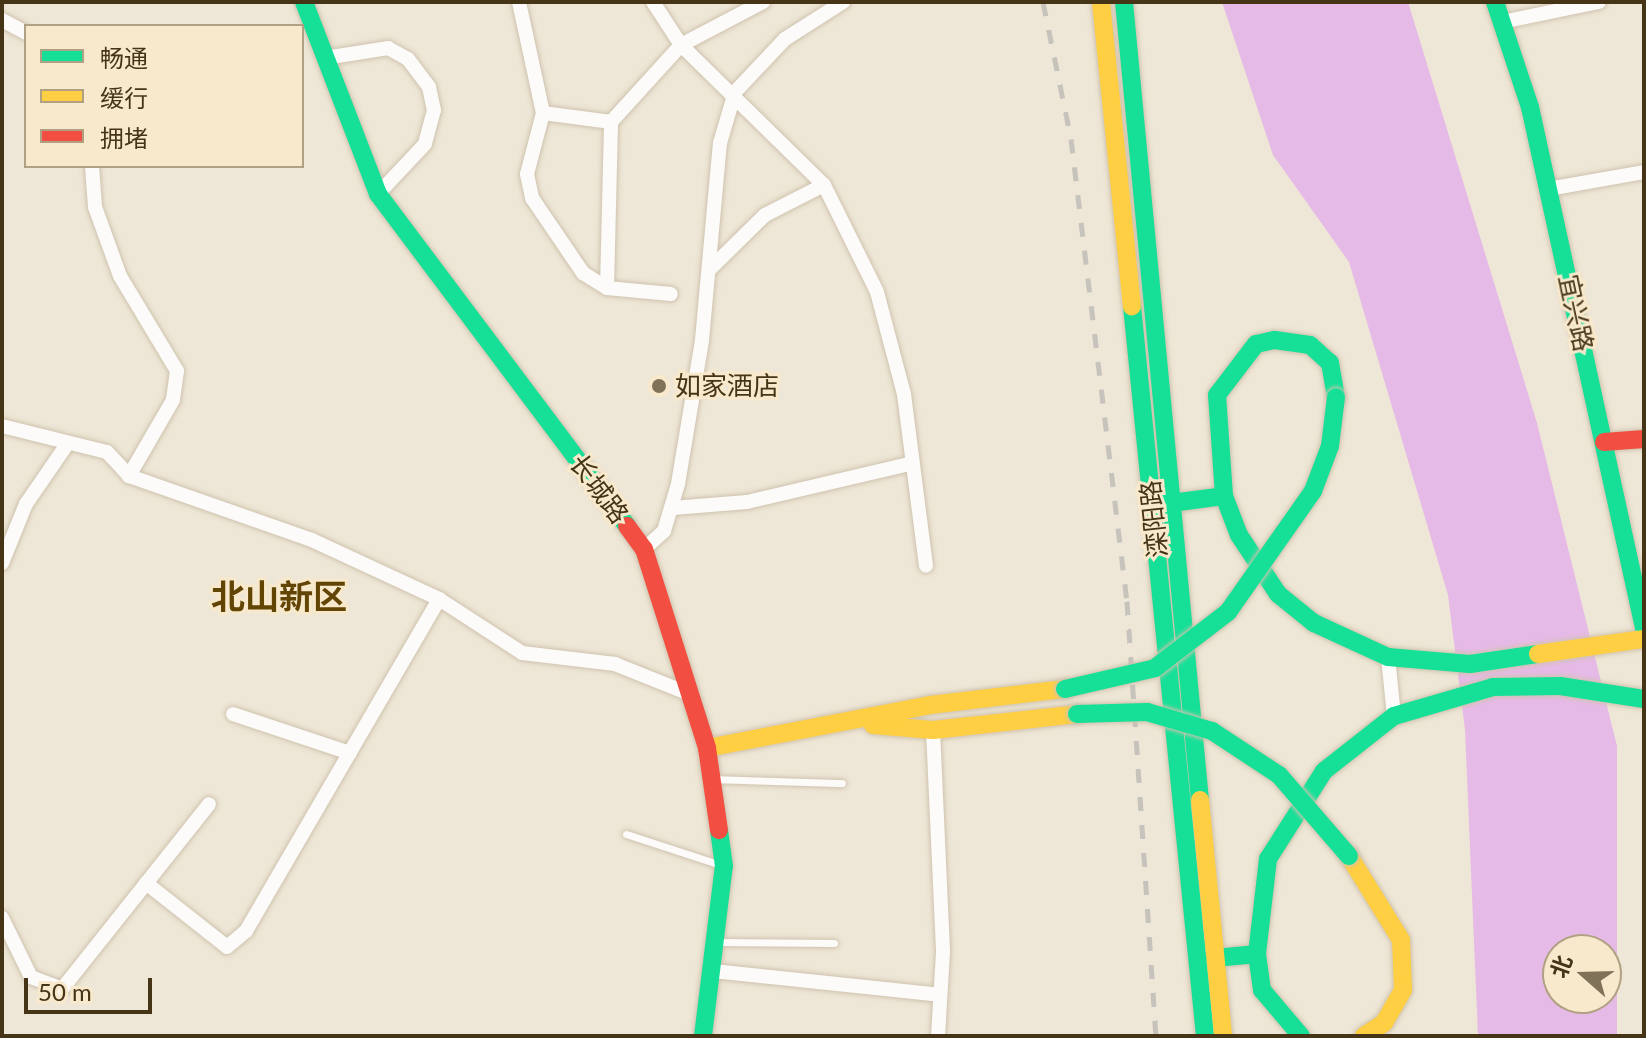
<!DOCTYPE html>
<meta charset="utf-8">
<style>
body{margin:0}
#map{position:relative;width:1646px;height:1038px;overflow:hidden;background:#eee6d6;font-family:Lato,"Noto Sans SC",sans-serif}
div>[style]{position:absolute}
.water>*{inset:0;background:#e6bae6}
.roads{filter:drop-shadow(0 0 2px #cfc3ae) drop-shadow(0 0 2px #cfc3ae)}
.lane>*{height:7px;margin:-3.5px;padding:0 3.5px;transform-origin:3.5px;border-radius:3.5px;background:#fcfbf9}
.street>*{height:14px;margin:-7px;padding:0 7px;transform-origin:7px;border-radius:7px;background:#fcfbf9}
.fast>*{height:18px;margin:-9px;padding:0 9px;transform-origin:9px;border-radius:9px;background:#16e098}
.slow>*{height:18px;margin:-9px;padding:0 9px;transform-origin:9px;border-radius:9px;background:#ffcf43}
.jam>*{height:18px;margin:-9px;padding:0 9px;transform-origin:9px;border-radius:9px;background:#f24e42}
.rail>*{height:5px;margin-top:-2.5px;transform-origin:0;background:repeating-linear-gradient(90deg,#c6c2bc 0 14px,transparent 0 28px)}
.bridges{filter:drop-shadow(0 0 2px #cfc3ae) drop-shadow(0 0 2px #cfc3ae)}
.fast-bridge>*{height:18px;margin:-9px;padding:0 9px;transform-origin:9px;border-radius:9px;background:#16e098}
.dots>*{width:22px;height:22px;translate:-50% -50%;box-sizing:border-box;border:4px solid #f9e9cc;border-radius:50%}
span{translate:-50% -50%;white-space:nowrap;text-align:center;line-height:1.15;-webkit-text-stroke:6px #f9e9cc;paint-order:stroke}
.street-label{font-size:26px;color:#453415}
.poi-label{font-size:26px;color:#453415}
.left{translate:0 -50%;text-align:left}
.district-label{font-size:34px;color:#624505;font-weight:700}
.frame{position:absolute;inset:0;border:4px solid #453415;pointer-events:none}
.legend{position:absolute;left:24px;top:24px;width:280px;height:144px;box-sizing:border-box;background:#f9e9cc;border:2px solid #b1a183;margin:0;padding:10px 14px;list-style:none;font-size:24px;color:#453415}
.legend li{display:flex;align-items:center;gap:16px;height:40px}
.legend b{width:40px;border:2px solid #b1a183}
.north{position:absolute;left:1542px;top:934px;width:80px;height:80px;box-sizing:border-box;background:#f9e9cc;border:2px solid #b1a183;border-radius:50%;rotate:290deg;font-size:22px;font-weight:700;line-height:32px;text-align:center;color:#453415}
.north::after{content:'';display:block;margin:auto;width:28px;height:36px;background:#807259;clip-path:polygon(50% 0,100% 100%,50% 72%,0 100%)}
.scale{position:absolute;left:24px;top:978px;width:128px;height:36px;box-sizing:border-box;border:4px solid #453415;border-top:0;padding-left:10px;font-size:24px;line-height:28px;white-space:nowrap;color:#453415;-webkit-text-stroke:6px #f9e9cc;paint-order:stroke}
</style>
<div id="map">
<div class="water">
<i style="clip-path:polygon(evenodd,1222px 2px,1408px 2px,1537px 423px,1617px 746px,1617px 1036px,1478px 1036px,1465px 730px,1448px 595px,1349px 262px,1273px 155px,1222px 2px,1558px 950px,1606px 950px,1606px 998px,1558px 998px,1558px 950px)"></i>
</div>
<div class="roads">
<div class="lane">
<i style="left:714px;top:779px;width:128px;rotate:1.8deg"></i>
<i style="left:626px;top:834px;width:100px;rotate:18.1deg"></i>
<i style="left:718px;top:942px;width:116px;rotate:0.5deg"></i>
</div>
<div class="street">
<i style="left:519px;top:2px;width:114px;rotate:77.8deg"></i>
<i style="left:543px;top:113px;width:69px;rotate:7.5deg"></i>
<i style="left:653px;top:2px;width:51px;rotate:56.9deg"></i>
<i style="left:681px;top:45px;width:200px;rotate:44.4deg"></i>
<i style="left:824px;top:185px;width:119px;rotate:63.6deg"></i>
<i style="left:877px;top:292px;width:106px;rotate:75.2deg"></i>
<i style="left:904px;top:394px;width:173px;rotate:82.7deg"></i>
<i style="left:2px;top:20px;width:27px;rotate:28deg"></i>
<i style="left:1502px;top:22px;width:99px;rotate:-11.7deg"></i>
<i style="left:325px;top:58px;width:64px;rotate:-9deg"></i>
<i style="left:388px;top:48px;width:23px;rotate:29deg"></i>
<i style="left:408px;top:59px;width:35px;rotate:53deg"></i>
<i style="left:429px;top:87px;width:24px;rotate:78deg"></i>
<i style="left:434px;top:110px;width:35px;rotate:105deg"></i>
<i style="left:425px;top:144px;width:69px;rotate:133.2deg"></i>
<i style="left:543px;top:113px;width:63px;rotate:104.7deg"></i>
<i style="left:527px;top:174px;width:25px;rotate:78deg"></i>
<i style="left:532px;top:198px;width:91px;rotate:55.8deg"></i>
<i style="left:583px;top:273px;width:28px;rotate:32deg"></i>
<i style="left:607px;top:288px;width:64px;rotate:5.4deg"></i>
<i style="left:92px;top:166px;width:41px;rotate:85.8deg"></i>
<i style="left:95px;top:207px;width:73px;rotate:70.1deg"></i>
<i style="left:120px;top:276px;width:111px;rotate:59deg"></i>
<i style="left:177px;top:371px;width:29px;rotate:98deg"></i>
<i style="left:173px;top:400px;width:88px;rotate:120.1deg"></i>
<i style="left:1548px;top:189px;width:97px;rotate:-10deg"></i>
<i style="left:710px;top:269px;width:77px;rotate:-44.5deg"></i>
<i style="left:765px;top:215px;width:66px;rotate:-27deg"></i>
<i style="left:607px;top:288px;width:166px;rotate:-88.6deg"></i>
<i style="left:611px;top:122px;width:104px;rotate:-47.7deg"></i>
<i style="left:681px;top:45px;width:93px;rotate:-27.7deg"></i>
<i style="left:2px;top:426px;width:108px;rotate:13.9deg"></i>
<i style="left:107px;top:452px;width:33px;rotate:47deg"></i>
<i style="left:129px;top:476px;width:194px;rotate:19.3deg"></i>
<i style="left:312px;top:540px;width:140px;rotate:24.9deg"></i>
<i style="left:439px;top:599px;width:99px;rotate:33deg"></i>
<i style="left:522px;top:653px;width:94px;rotate:6.7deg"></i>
<i style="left:615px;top:664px;width:81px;rotate:21.8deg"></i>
<i style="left:673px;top:508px;width:74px;rotate:-4.6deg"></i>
<i style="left:747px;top:502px;width:166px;rotate:-13.2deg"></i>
<i style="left:644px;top:549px;width:27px;rotate:-42deg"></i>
<i style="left:664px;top:531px;width:49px;rotate:-73.4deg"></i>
<i style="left:678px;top:484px;width:146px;rotate:-80.5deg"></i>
<i style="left:702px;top:340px;width:198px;rotate:-84.8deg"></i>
<i style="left:720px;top:143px;width:53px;rotate:-73.6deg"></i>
<i style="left:735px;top:92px;width:73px;rotate:-46.7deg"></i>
<i style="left:785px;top:39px;width:69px;rotate:-32.5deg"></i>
<i style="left:2px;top:563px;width:64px;rotate:-67.9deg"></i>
<i style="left:26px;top:504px;width:74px;rotate:-55.5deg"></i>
<i style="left:1388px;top:657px;width:59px;rotate:84.2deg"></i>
<i style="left:233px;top:714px;width:123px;rotate:18.4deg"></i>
<i style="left:933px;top:730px;width:222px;rotate:87.4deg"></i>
<i style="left:943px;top:952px;width:84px;rotate:93.4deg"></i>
<i style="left:146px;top:883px;width:103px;rotate:38.3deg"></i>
<i style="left:227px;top:947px;width:25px;rotate:-40deg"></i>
<i style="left:246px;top:931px;width:384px;rotate:-59.8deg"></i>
<i style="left:2px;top:918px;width:66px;rotate:63.8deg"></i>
<i style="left:31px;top:977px;width:33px;rotate:21deg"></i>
<i style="left:62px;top:989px;width:236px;rotate:-51.5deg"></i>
<i style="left:713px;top:971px;width:228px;rotate:6deg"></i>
</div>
<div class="fast">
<i style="left:304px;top:2px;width:206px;rotate:68.9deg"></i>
<i style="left:378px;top:194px;width:415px;rotate:53.1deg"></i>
<i style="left:1124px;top:2px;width:802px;rotate:84.56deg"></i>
<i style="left:1495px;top:2px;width:111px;rotate:71.6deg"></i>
<i style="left:1530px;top:107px;width:533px;rotate:77.66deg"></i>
<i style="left:1132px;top:306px;width:734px;rotate:84.29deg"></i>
<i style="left:1336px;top:397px;width:35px;rotate:-100deg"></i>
<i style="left:1330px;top:363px;width:27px;rotate:-138deg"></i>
<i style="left:1310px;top:345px;width:36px;rotate:-172deg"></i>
<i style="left:1274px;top:340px;width:18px;rotate:167deg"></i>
<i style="left:1256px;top:344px;width:64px;rotate:127.4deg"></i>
<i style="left:1217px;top:395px;width:101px;rotate:86deg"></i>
<i style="left:1224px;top:496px;width:42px;rotate:69deg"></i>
<i style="left:1239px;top:535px;width:71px;rotate:56.5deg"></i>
<i style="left:1278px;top:594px;width:46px;rotate:38.9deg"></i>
<i style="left:1314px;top:623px;width:81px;rotate:24.7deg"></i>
<i style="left:1388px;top:657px;width:82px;rotate:4.9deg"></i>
<i style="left:1470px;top:664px;width:69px;rotate:-8.4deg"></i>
<i style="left:1171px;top:503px;width:53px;rotate:-7.5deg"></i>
<i style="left:1215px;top:958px;width:42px;rotate:-5.4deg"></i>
<i style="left:703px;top:1036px;width:171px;rotate:-83deg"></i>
<i style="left:724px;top:866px;width:36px;rotate:-98deg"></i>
<i style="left:1301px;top:1036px;width:60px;rotate:-130.3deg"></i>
<i style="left:1262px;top:990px;width:36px;rotate:-98deg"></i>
<i style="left:1257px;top:954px;width:96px;rotate:-83.4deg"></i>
<i style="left:1268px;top:859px;width:104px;rotate:-57.5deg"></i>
<i style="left:1324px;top:771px;width:89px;rotate:-38.2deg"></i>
<i style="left:1394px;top:716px;width:103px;rotate:-16.3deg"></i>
<i style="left:1493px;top:687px;width:67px;rotate:-0.9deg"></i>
<i style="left:1560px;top:686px;width:85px;rotate:8.8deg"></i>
</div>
<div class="slow">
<i style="left:1101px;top:2px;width:306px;rotate:84.2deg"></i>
<i style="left:1538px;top:654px;width:107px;rotate:-8.1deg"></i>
<i style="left:873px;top:725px;width:60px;rotate:4.8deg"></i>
<i style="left:933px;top:730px;width:145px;rotate:-6.3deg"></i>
<i style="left:707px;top:748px;width:227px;rotate:-10.9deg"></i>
<i style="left:930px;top:705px;width:136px;rotate:-6.8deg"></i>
<i style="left:1200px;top:800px;width:237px;rotate:84.4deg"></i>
<i style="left:1349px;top:856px;width:99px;rotate:58.2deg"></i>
<i style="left:1401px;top:940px;width:50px;rotate:87.7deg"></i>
<i style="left:1403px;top:990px;width:38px;rotate:120deg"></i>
<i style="left:1384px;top:1023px;width:24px;rotate:147deg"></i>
</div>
<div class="jam">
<i style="left:1604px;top:442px;width:40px;rotate:-4.3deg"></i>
<i style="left:627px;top:526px;width:29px;rotate:54deg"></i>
<i style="left:644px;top:549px;width:209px;rotate:72.4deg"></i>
<i style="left:707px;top:748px;width:83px;rotate:81.7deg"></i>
</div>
</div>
<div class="rail">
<i style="left:1043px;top:2px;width:140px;rotate:78.4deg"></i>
<i style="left:1071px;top:139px;width:465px;rotate:83.1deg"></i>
<i style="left:1127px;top:601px;width:436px;rotate:86.2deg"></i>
</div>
<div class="bridges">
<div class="fast-bridge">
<i style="left:1065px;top:689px;width:92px;rotate:-13.1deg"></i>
<i style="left:1155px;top:668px;width:92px;rotate:-37.5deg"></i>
<i style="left:1228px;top:612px;width:148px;rotate:-54.9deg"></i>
<i style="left:1313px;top:491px;width:48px;rotate:-69.3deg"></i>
<i style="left:1330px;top:446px;width:49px;rotate:-83deg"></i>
<i style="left:1077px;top:714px;width:70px;rotate:-1.6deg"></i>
<i style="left:1147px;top:712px;width:68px;rotate:16.3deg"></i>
<i style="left:1212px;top:731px;width:80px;rotate:33.3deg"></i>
<i style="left:1279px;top:775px;width:107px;rotate:49.2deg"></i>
</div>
</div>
<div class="dots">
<i style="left:659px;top:386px;background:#807259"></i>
</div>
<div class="street-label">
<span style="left:1576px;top:313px;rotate:78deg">宜兴路</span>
<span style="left:599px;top:489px;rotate:53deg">长城路</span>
<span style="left:1154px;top:519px;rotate:-96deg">滦阳路</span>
</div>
<div class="poi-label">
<span class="left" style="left:675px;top:386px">如家酒店</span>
</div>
<div class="district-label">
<span style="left:279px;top:596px">北山新区</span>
</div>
<div class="frame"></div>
<ul class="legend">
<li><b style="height:10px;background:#16e098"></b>畅通</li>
<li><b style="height:10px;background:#ffcf43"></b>缓行</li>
<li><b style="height:10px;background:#f24e42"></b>拥堵</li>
</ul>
<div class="north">北</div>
<div class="scale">50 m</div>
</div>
